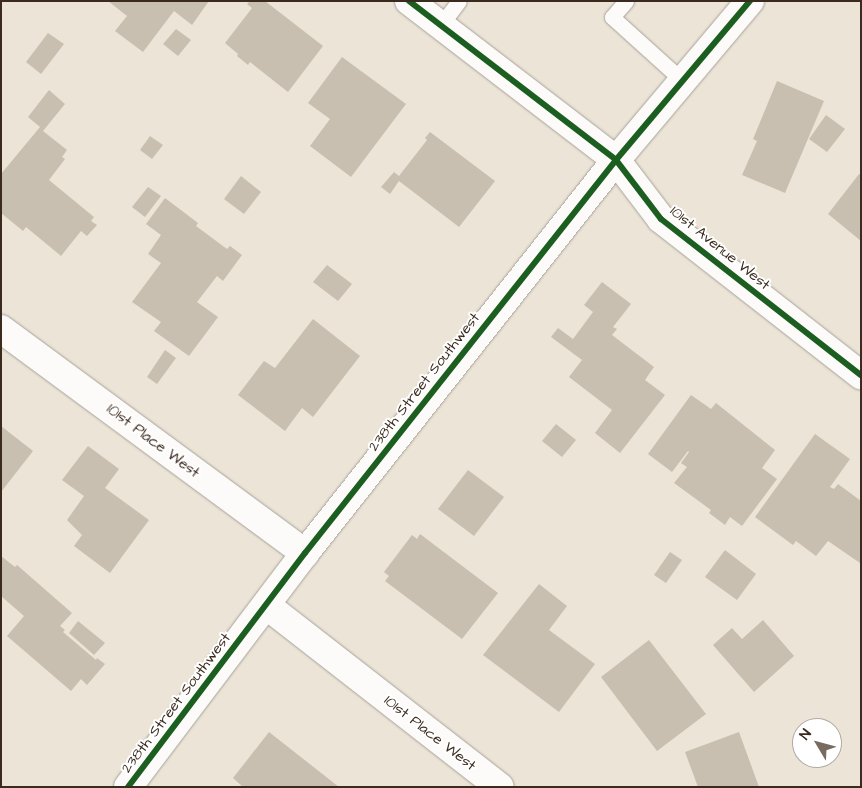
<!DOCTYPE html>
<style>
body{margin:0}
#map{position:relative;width:862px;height:788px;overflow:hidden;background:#ebe4d7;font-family:"Architects Daughter",sans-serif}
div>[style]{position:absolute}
.building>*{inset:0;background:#c9bfb0}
.roads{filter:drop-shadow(0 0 1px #a8a299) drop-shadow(0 0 1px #a8a299)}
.service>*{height:15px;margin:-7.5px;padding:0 7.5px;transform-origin:7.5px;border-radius:7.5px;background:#fcfbf9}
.minor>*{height:28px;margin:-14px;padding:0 14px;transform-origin:14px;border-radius:14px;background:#fcfbf9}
.tertiary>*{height:28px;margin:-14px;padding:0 14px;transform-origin:14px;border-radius:14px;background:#fcfbf9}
.cycleway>*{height:6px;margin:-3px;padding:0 3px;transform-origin:3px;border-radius:3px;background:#1b5e20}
span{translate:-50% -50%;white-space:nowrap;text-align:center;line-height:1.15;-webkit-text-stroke:4px #fff;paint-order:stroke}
.street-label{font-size:15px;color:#3b2a1e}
.frame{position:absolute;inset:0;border:2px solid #3b2a1e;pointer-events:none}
.north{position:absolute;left:792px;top:718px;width:50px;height:50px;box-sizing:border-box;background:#fff;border:1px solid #b1aaa5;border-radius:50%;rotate:307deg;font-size:14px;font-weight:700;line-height:20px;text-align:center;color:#3b2a1e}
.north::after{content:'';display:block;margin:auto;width:18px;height:22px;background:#796b5f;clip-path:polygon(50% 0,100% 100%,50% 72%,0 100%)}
</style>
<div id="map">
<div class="building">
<i style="clip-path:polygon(108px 1px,209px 1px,192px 25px,174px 11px,143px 52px,115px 31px,127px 16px)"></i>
<i style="clip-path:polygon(250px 1px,265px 1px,323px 46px,288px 92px,250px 62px,248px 65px,237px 56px,238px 54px,225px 43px,252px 8px,247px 4px)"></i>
<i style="clip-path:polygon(176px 29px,191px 40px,178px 56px,163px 44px)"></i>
<i style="clip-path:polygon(48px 33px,64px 44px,41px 74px,26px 62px)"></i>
<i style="clip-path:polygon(342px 57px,406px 104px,351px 177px,310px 146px,330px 119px,308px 103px)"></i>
<i style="clip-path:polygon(777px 81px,824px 101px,785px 193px,742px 175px,757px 141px,753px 139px)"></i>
<i style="clip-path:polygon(49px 90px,65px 104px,43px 131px,67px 150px,62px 157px,65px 159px,49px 180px,94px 217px,91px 221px,97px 225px,87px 236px,81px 231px,61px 256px,26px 227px,23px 231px,1px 213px,1px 174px,40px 127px,28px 117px)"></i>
<i style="clip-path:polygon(826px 115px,845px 129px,827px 152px,809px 139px)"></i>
<i style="clip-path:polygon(430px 132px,495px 181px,459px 227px,399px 181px,390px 194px,381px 187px,394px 172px,399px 176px,427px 140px,425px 138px)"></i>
<i style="clip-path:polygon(150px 136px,163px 145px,152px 159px,140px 150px)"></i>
<i style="clip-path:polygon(859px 174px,861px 175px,861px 241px,828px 214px)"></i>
<i style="clip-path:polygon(241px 176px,261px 192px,244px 214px,224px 199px)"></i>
<i style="clip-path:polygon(148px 187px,161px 196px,145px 217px,132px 207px)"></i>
<i style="clip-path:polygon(165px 198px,198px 223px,196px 226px,227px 249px,230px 246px,242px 255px,223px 281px,217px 276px,197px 302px,218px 317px,189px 356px,154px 331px,161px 322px,132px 302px,161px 263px,148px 254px,161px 235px,146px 224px)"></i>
<i style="clip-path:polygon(327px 265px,352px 284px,338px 301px,313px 282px)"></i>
<i style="clip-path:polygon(602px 282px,631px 304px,613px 327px,617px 329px,612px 335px,654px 367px,645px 380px,665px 395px,620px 453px,595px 433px,612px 410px,569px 377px,582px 360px,551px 337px,558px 328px,573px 339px,593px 312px,584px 305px)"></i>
<i style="clip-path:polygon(313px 319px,360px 356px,313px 417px,302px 408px,285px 431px,238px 395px,264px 361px,275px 368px)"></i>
<i style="clip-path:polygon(165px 350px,176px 358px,157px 384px,147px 377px)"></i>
<i style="clip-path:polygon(691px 395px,711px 409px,716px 403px,775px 450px,762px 468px,777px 479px,742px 526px,730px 517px,725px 525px,709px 513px,711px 510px,674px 483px,687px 467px,681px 463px,689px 452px,688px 451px,672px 472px,648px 454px)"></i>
<i style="clip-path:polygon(556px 424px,576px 440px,562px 457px,542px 441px)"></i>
<i style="clip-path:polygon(1px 426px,33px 451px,1px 492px)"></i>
<i style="clip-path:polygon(815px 434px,850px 459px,830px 487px,834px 489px,838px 484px,861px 501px,860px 563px,828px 541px,816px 556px,796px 541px,793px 545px,755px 517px)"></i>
<i style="clip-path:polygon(88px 446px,119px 469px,105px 488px,149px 520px,110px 573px,74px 546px,82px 535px,67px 520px,84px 496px,62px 480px)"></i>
<i style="clip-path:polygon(468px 470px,504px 497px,474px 536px,438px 509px)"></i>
<i style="clip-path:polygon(420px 534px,498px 593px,462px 639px,385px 581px,389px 576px,384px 572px,412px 535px,417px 539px)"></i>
<i style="clip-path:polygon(725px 550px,756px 574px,737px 600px,705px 577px)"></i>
<i style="clip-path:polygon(670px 552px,682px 560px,666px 583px,654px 575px)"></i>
<i style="clip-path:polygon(1px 556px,15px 567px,17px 565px,72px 613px,60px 626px,65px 630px,63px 632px,96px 660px,97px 658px,105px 664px,87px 685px,81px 679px,71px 691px,7px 636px,24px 616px,1px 596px)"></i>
<i style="clip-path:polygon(539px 584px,567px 606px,549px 630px,595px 664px,559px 712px,483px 655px)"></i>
<i style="clip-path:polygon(763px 620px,794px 656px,754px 692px,713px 645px,732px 628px,742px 639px)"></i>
<i style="clip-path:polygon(78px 621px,105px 643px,94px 655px,69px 633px)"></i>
<i style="clip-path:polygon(649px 640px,706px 714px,657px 751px,601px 677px)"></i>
<i style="clip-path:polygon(269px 732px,339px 787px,243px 787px,233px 778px)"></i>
<i style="clip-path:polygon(739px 732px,759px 787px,698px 787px,685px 752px)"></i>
</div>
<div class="roads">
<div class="service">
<i style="left:626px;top:1px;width:21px;rotate:131deg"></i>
<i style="left:612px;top:17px;width:97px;rotate:42.1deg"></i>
<i style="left:440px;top:26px;width:31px;rotate:-53deg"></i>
</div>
<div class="minor">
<i style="left:409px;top:1px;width:261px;rotate:37.5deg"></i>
<i style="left:616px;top:160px;width:74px;rotate:52.7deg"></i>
<i style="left:661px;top:219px;width:254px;rotate:38deg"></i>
<i style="left:1px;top:329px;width:378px;rotate:36.4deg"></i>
<i style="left:266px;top:605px;width:296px;rotate:37.9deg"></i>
</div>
<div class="tertiary">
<i style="left:128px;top:787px;width:293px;rotate:-52.9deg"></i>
<i style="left:305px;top:553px;width:501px;rotate:-51.64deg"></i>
<i style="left:616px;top:160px;width:208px;rotate:-49.9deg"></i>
</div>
</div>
<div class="cycleway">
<i style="left:409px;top:1px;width:261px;rotate:37.5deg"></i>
<i style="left:616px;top:160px;width:74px;rotate:52.7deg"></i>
<i style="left:661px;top:219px;width:254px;rotate:38deg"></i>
<i style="left:128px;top:787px;width:293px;rotate:-52.9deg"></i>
<i style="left:305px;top:553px;width:501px;rotate:-51.64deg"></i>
<i style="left:616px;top:160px;width:208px;rotate:-49.9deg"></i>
</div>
<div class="street-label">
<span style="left:720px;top:248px;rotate:39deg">101st Avenue West</span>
<span style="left:424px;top:382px;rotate:-52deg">238th Street Southwest</span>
<span style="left:153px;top:441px;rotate:37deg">101st Place West</span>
<span style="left:176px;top:703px;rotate:-53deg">238th Street Southwest</span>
<span style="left:430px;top:733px;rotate:38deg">101st Place West</span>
</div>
<div class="frame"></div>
<div class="north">N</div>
</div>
